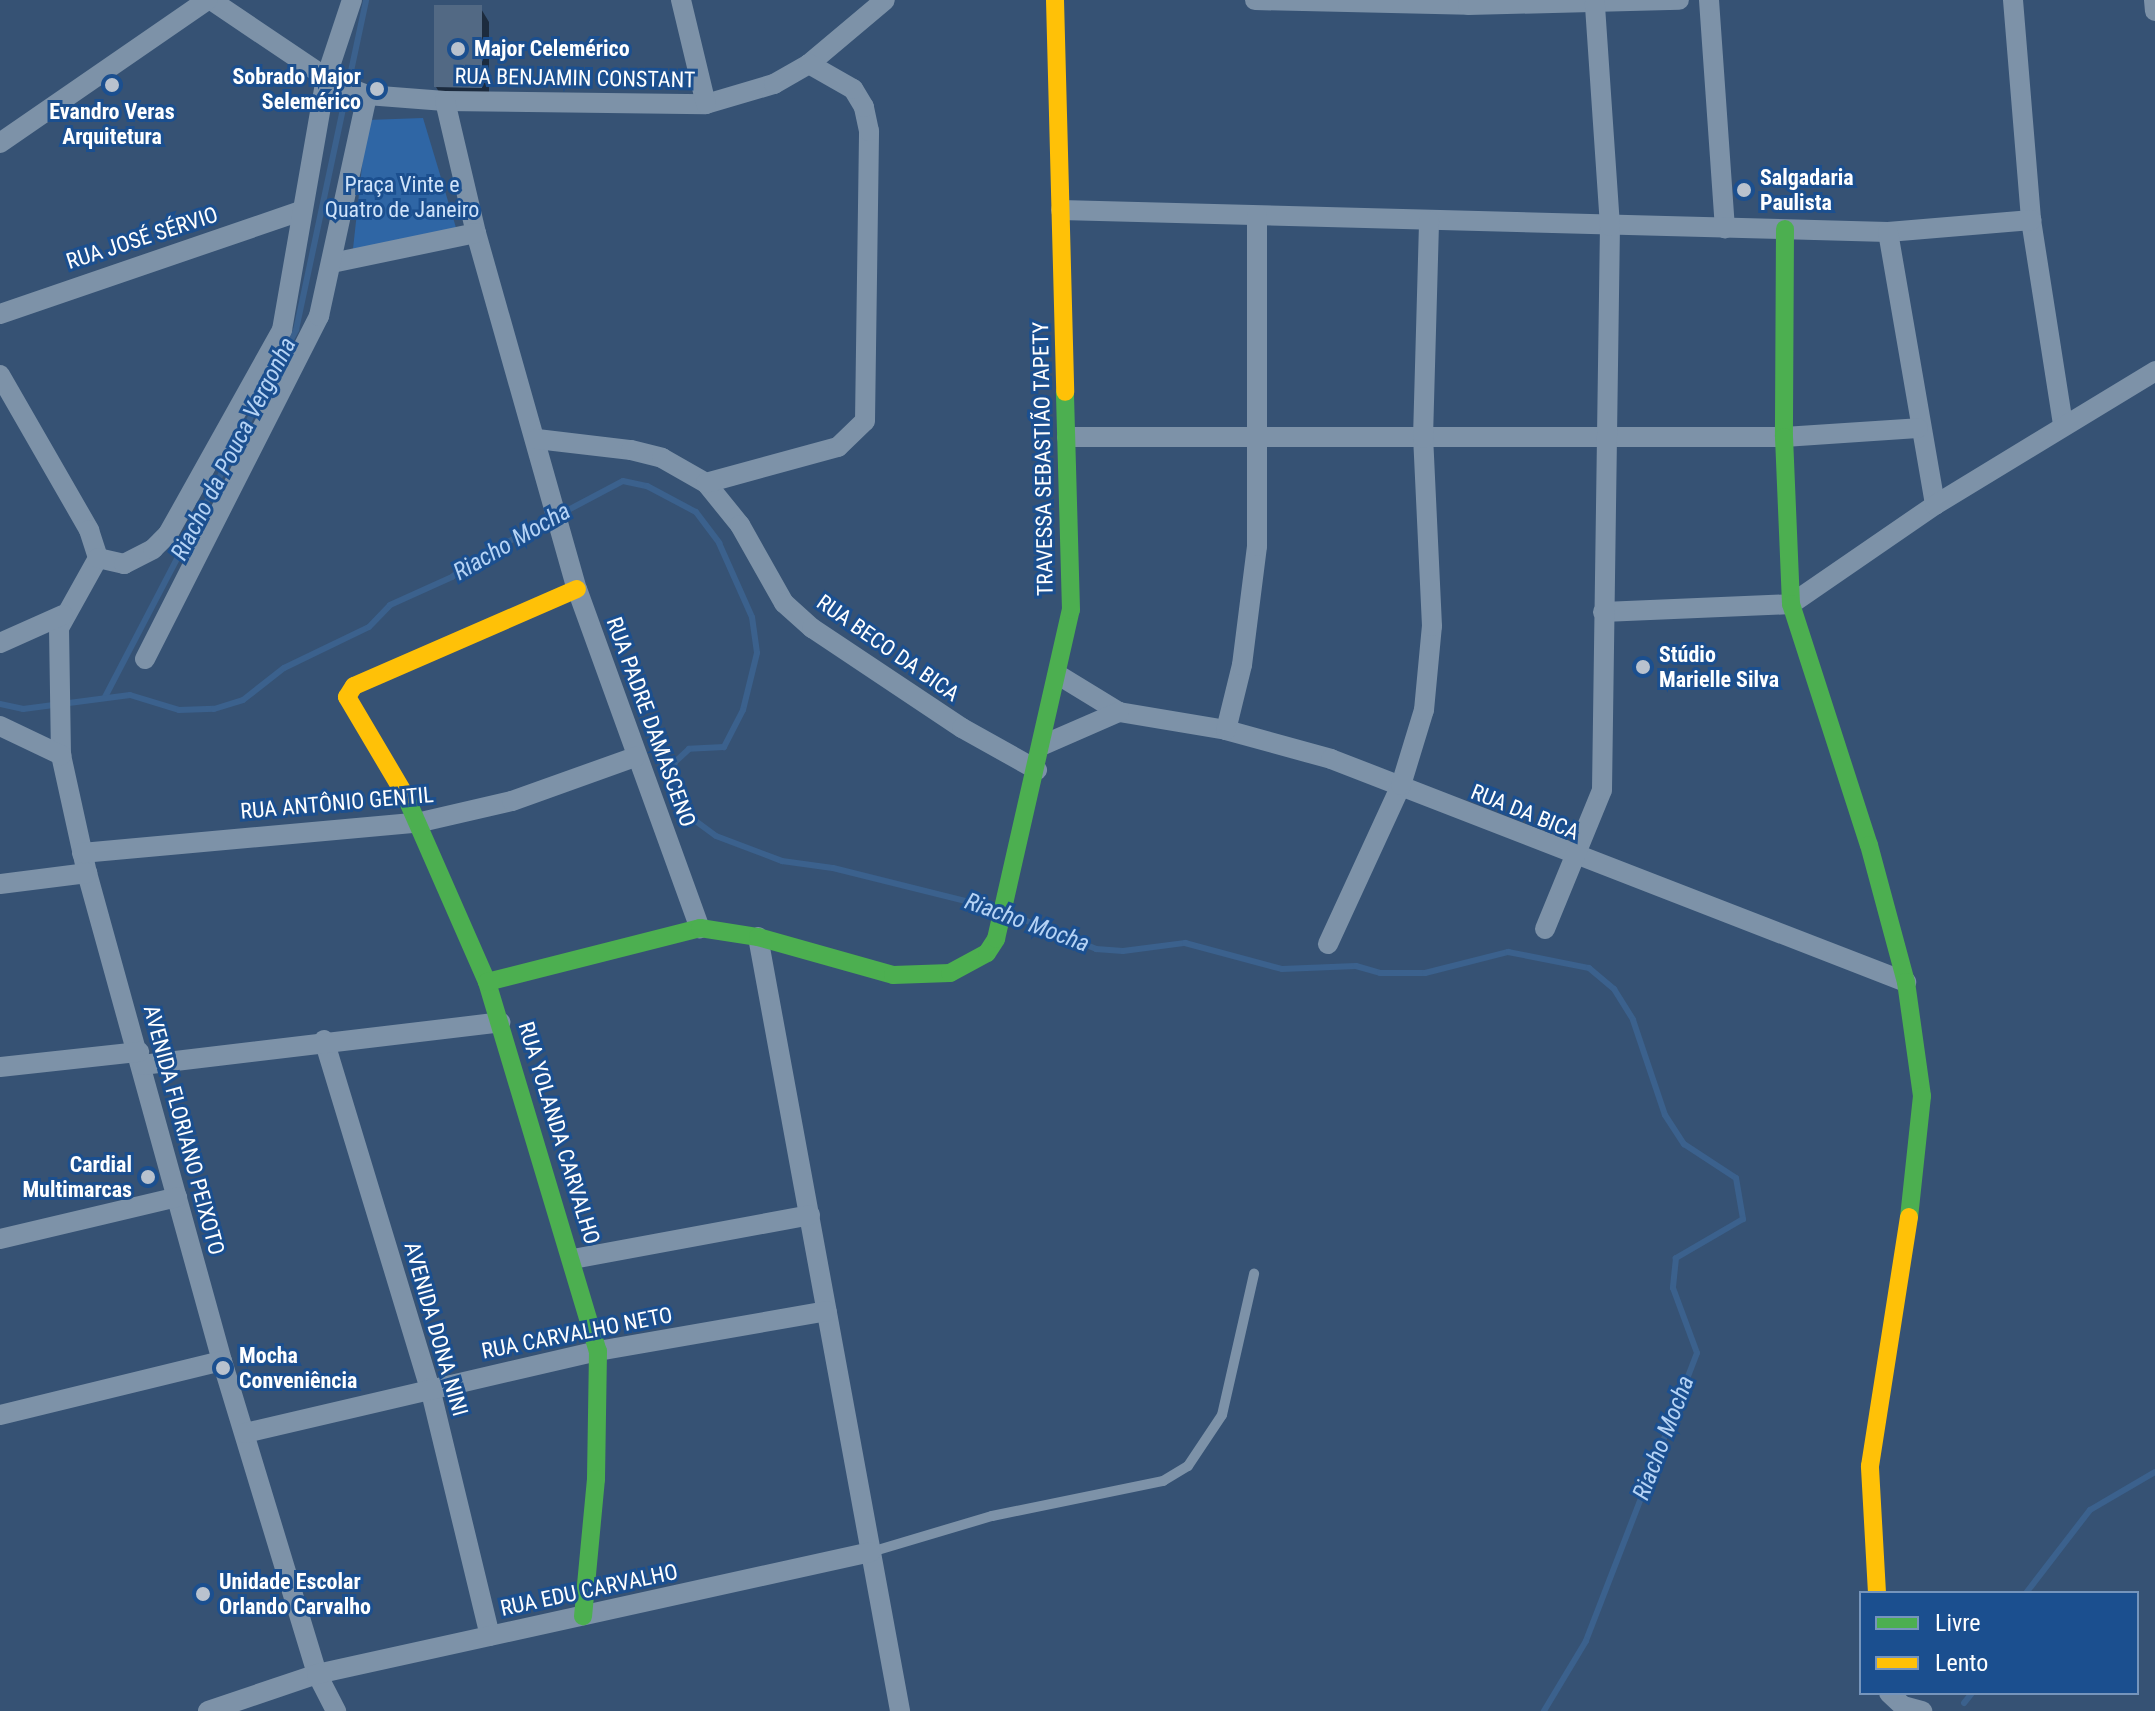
<!DOCTYPE html>
<meta charset="utf-8">
<style>
body{margin:0}
#map{position:relative;width:2155px;height:1711px;overflow:hidden;background:#365274;font-family:"Roboto Condensed",sans-serif}
div>[style]{position:absolute}
.green>*{inset:0;background:#2f66a5}
.shadow>*{inset:0;background:#0007}
.stream>*{height:6px;margin:-3px;padding:0 3px;transform-origin:3px;border-radius:3px;background:#3b618d}
.building>*{inset:0;background:#526984}
.lane>*{height:10px;margin:-5px;padding:0 5px;transform-origin:5px;border-radius:5px;background:#7d92a8}
.street>*{height:20px;margin:-10px;padding:0 10px;transform-origin:10px;border-radius:10px;background:#7d92a8}
.fast>*{height:18px;margin:-9px;padding:0 9px;transform-origin:9px;border-radius:9px;background:#4caf50}
.slow>*{height:18px;margin:-9px;padding:0 9px;transform-origin:9px;border-radius:9px;background:#ffc107}
.dots>*{width:22px;height:22px;translate:-50% -50%;box-sizing:border-box;border:4px solid #1b4f8f;border-radius:50%}
span{translate:-50% -50%;white-space:nowrap;text-align:center;line-height:1.15;-webkit-text-stroke:6px #1b4f8f;paint-order:stroke}
.poi-label{font-size:22px;color:#fff;font-weight:700}
.left{translate:0 -50%;text-align:left}
.right{translate:-100% -50%;text-align:right}
.street-label{font-size:22px;color:#fff}
.park-label{font-size:22px;color:#cfe3fa}
.water-label{font-size:24px;color:#b5d3f5;font-style:italic}
.legend{position:absolute;left:1859px;top:1591px;width:280px;height:104px;box-sizing:border-box;background:#1b4f8f;border:2px solid #7695bc;margin:0;padding:10px 14px;list-style:none;font-size:24px;color:#fff}
.legend li{display:flex;align-items:center;gap:16px;height:40px}
.legend b{width:40px;border:2px solid #7695bc}
</style>
<div id="map">
<div class="green">
<i style="clip-path:polygon(423px 118px,457px 231px,353px 249px,367px 120px)"></i>
</div>
<div class="shadow">
<i style="clip-path:polygon(480px 7px,489px 22px,489px 103px,445px 102px,436px 87px)"></i>
</div>
<div class="stream">
<i style="left:105px;top:697px;width:414px;rotate:-62.5deg"></i>
<i style="left:296px;top:330px;width:337px;rotate:-78deg"></i>
<i style="left:0;top:704px;width:24px;rotate:12deg"></i>
<i style="left:23px;top:709px;width:108px;rotate:-7.5deg"></i>
<i style="left:130px;top:695px;width:51px;rotate:17deg"></i>
<i style="left:179px;top:710px;width:35px;rotate:-2deg"></i>
<i style="left:214px;top:709px;width:30px;rotate:-17deg"></i>
<i style="left:243px;top:700px;width:52px;rotate:-38deg"></i>
<i style="left:284px;top:668px;width:94px;rotate:-25.8deg"></i>
<i style="left:369px;top:627px;width:30px;rotate:-46deg"></i>
<i style="left:390px;top:605px;width:68px;rotate:-24.3deg"></i>
<i style="left:452px;top:577px;width:21px;rotate:-41deg"></i>
<i style="left:468px;top:563px;width:175px;rotate:-27.9deg"></i>
<i style="left:623px;top:481px;width:25px;rotate:12deg"></i>
<i style="left:647px;top:486px;width:55px;rotate:28deg"></i>
<i style="left:696px;top:512px;width:39px;rotate:53deg"></i>
<i style="left:719px;top:543px;width:81px;rotate:66deg"></i>
<i style="left:752px;top:617px;width:36px;rotate:82deg"></i>
<i style="left:757px;top:653px;width:59px;rotate:103.8deg"></i>
<i style="left:743px;top:710px;width:42px;rotate:117.2deg"></i>
<i style="left:724px;top:747px;width:35px;rotate:177deg"></i>
<i style="left:689px;top:749px;width:19px;rotate:137deg"></i>
<i style="left:675px;top:762px;width:23px;rotate:105deg"></i>
<i style="left:669px;top:784px;width:26px;rotate:69deg"></i>
<i style="left:678px;top:808px;width:47px;rotate:36.4deg"></i>
<i style="left:716px;top:836px;width:71px;rotate:20.7deg"></i>
<i style="left:782px;top:861px;width:51px;rotate:7.8deg"></i>
<i style="left:833px;top:868px;width:166px;rotate:14deg"></i>
<i style="left:1012px;top:915px;width:91px;rotate:22deg"></i>
<i style="left:1096px;top:949px;width:27px;rotate:4deg"></i>
<i style="left:1123px;top:951px;width:63px;rotate:-7.4deg"></i>
<i style="left:1185px;top:943px;width:100px;rotate:15deg"></i>
<i style="left:1282px;top:969px;width:74px;rotate:-2.3deg"></i>
<i style="left:1356px;top:966px;width:25px;rotate:16deg"></i>
<i style="left:1380px;top:973px;width:45px"></i>
<i style="left:1425px;top:973px;width:86px;rotate:-14.2deg"></i>
<i style="left:1508px;top:952px;width:83px;rotate:11.2deg"></i>
<i style="left:1589px;top:968px;width:33px;rotate:40deg"></i>
<i style="left:1614px;top:989px;width:36px;rotate:58deg"></i>
<i style="left:1633px;top:1020px;width:100px;rotate:71.4deg"></i>
<i style="left:1665px;top:1115px;width:35px;rotate:57deg"></i>
<i style="left:1684px;top:1144px;width:62px;rotate:33.2deg"></i>
<i style="left:1736px;top:1178px;width:42px;rotate:80.3deg"></i>
<i style="left:1743px;top:1219px;width:78px;rotate:149.8deg"></i>
<i style="left:1676px;top:1258px;width:30px;rotate:96deg"></i>
<i style="left:1673px;top:1288px;width:69px;rotate:69.7deg"></i>
<i style="left:1697px;top:1353px;width:309px;rotate:111.1deg"></i>
<i style="left:1586px;top:1641px;width:82px;rotate:121deg"></i>
<i style="left:2026px;top:1593px;width:105px;rotate:-52.4deg"></i>
<i style="left:2090px;top:1510px;width:75px;rotate:-30.3deg"></i>
<i style="left:1964px;top:1703px;width:13px;rotate:-51deg"></i>
</div>
<div class="building">
<i style="clip-path:polygon(434px 5px,482px 5px,482px 88px,434px 87px)"></i>
</div>
<div class="lane">
<i style="left:871px;top:1552px;width:126px;rotate:-16.6deg"></i>
<i style="left:992px;top:1516px;width:175px;rotate:-11.6deg"></i>
<i style="left:1163px;top:1481px;width:29px;rotate:-31deg"></i>
<i style="left:1188px;top:1466px;width:61px;rotate:-56.3deg"></i>
<i style="left:1222px;top:1415px;width:145px;rotate:-77.2deg"></i>
</div>
<div class="street">
<i style="left:211px;top:0;width:145px;rotate:34deg"></i>
<i style="left:331px;top:81px;width:39px;rotate:21deg"></i>
<i style="left:367px;top:95px;width:78px;rotate:4.4deg"></i>
<i style="left:445px;top:101px;width:261px;rotate:0.7deg"></i>
<i style="left:706px;top:104px;width:71px;rotate:-16.4deg"></i>
<i style="left:774px;top:84px;width:40px;rotate:-29.7deg"></i>
<i style="left:809px;top:64px;width:99px;rotate:-40.1deg"></i>
<i style="left:681px;top:0;width:107px;rotate:76.5deg"></i>
<i style="left:1255px;top:0;width:213px;rotate:1.3deg"></i>
<i style="left:1468px;top:5px;width:211px;rotate:-1.4deg"></i>
<i style="left:1709px;top:0;width:229px;rotate:86deg"></i>
<i style="left:2013px;top:0;width:221px;rotate:85.3deg"></i>
<i style="left:2031px;top:220px;width:206px;rotate:81.1deg"></i>
<i style="left:2154px;top:0;width:11px;rotate:85deg"></i>
<i style="left:445px;top:101px;width:136px;rotate:76.8deg"></i>
<i style="left:476px;top:233px;width:370px;rotate:74.2deg"></i>
<i style="left:577px;top:589px;width:361px;rotate:70.1deg"></i>
<i style="left:0;top:143px;width:252px;rotate:-34.6deg"></i>
<i style="left:1061px;top:210px;width:827px;rotate:1.52deg"></i>
<i style="left:1888px;top:232px;width:144px;rotate:-4.8deg"></i>
<i style="left:1888px;top:232px;width:277px;rotate:80.2deg"></i>
<i style="left:332px;top:263px;width:147px;rotate:-11.8deg"></i>
<i style="left:0;top:314px;width:317px;rotate:-18.9deg"></i>
<i style="left:0;top:375px;width:179px;rotate:60.1deg"></i>
<i style="left:89px;top:530px;width:29px;rotate:72deg"></i>
<i style="left:1067px;top:437px;width:717px"></i>
<i style="left:1784px;top:437px;width:134px;rotate:-3.8deg"></i>
<i style="left:537px;top:439px;width:95px;rotate:6.7deg"></i>
<i style="left:631px;top:450px;width:32px;rotate:14deg"></i>
<i style="left:662px;top:458px;width:51px;rotate:29.6deg"></i>
<i style="left:706px;top:483px;width:54px;rotate:51deg"></i>
<i style="left:740px;top:525px;width:90px;rotate:60.6deg"></i>
<i style="left:784px;top:603px;width:38px;rotate:42deg"></i>
<i style="left:812px;top:628px;width:180px;rotate:33.7deg"></i>
<i style="left:962px;top:728px;width:86px;rotate:29.2deg"></i>
<i style="left:706px;top:483px;width:137px;rotate:-15.3deg"></i>
<i style="left:838px;top:447px;width:37px;rotate:-44deg"></i>
<i style="left:865px;top:421px;width:290px;rotate:-89.2deg"></i>
<i style="left:869px;top:131px;width:25px;rotate:-102deg"></i>
<i style="left:864px;top:107px;width:21px;rotate:-121deg"></i>
<i style="left:853px;top:89px;width:51px;rotate:-150.4deg"></i>
<i style="left:98px;top:558px;width:80px;rotate:119.1deg"></i>
<i style="left:59px;top:628px;width:127px;rotate:89.1deg"></i>
<i style="left:61px;top:755px;width:121px;rotate:77.6deg"></i>
<i style="left:87px;top:873px;width:506px;rotate:74.54deg"></i>
<i style="left:222px;top:1361px;width:327px;rotate:73.1deg"></i>
<i style="left:317px;top:1674px;width:42px;rotate:62.8deg"></i>
<i style="left:98px;top:558px;width:27px;rotate:13deg"></i>
<i style="left:124px;top:564px;width:33px;rotate:-27deg"></i>
<i style="left:153px;top:549px;width:21px;rotate:-45deg"></i>
<i style="left:168px;top:534px;width:234px;rotate:-60.8deg"></i>
<i style="left:282px;top:330px;width:256px;rotate:-80.1deg"></i>
<i style="left:326px;top:78px;width:82px;rotate:-71.6deg"></i>
<i style="left:1603px;top:612px;width:188px;rotate:-2.4deg"></i>
<i style="left:1791px;top:604px;width:175px;rotate:-34.5deg"></i>
<i style="left:1935px;top:505px;width:258px;rotate:-31.3deg"></i>
<i style="left:0;top:643px;width:69px;rotate:-24deg"></i>
<i style="left:145px;top:659px;width:385px;rotate:-63.1deg"></i>
<i style="left:319px;top:316px;width:226px;rotate:-77.7deg"></i>
<i style="left:1060px;top:676px;width:69px;rotate:31.4deg"></i>
<i style="left:1119px;top:712px;width:109px;rotate:9.5deg"></i>
<i style="left:1226px;top:730px;width:109px;rotate:15.4deg"></i>
<i style="left:1331px;top:759px;width:617px;rotate:21.2deg"></i>
<i style="left:0;top:726px;width:68px;rotate:25.4deg"></i>
<i style="left:1226px;top:730px;width:67px;rotate:-76.2deg"></i>
<i style="left:1242px;top:665px;width:120px;rotate:-82.8deg"></i>
<i style="left:1257px;top:546px;width:330px;rotate:-90deg"></i>
<i style="left:1043px;top:745px;width:83px;rotate:-23.5deg"></i>
<i style="left:82px;top:853px;width:340px;rotate:-5.2deg"></i>
<i style="left:421px;top:822px;width:93px;rotate:-13deg"></i>
<i style="left:512px;top:801px;width:131px;rotate:-19.7deg"></i>
<i style="left:0;top:884px;width:88px;rotate:-7.2deg"></i>
<i style="left:1545px;top:929px;width:150px;rotate:-67.7deg"></i>
<i style="left:1602px;top:790px;width:564px;rotate:-89.19deg"></i>
<i style="left:1610px;top:226px;width:223px;rotate:-93.9deg"></i>
<i style="left:758px;top:937px;width:787px;rotate:79.6deg"></i>
<i style="left:1328px;top:944px;width:175px;rotate:-65.3deg"></i>
<i style="left:1401px;top:785px;width:78px;rotate:-73deg"></i>
<i style="left:1424px;top:710px;width:84px;rotate:-84.6deg"></i>
<i style="left:1432px;top:626px;width:188px;rotate:-92.7deg"></i>
<i style="left:1423px;top:438px;width:217px;rotate:-88.4deg"></i>
<i style="left:324px;top:1040px;width:364px;rotate:73.1deg"></i>
<i style="left:430px;top:1388px;width:255px;rotate:76.4deg"></i>
<i style="left:142px;top:1065px;width:361px;rotate:-6.8deg"></i>
<i style="left:0;top:1067px;width:140px;rotate:-6.2deg"></i>
<i style="left:0;top:1239px;width:182px;rotate:-13.3deg"></i>
<i style="left:573px;top:1259px;width:241px;rotate:-10.5deg"></i>
<i style="left:0;top:1415px;width:228px;rotate:-13.7deg"></i>
<i style="left:245px;top:1433px;width:362px;rotate:-13.1deg"></i>
<i style="left:598px;top:1351px;width:232px;rotate:-9.9deg"></i>
<i style="left:1889px;top:1693px;width:19px;rotate:43deg"></i>
<i style="left:1903px;top:1706px;width:20px;rotate:15deg"></i>
<i style="left:208px;top:1711px;width:115px;rotate:-18.7deg"></i>
<i style="left:317px;top:1674px;width:567px;rotate:-12.42deg"></i>
</div>
<div class="fast">
<i style="left:1785px;top:229px;width:208px;rotate:90.3deg"></i>
<i style="left:1784px;top:437px;width:167px;rotate:87.6deg"></i>
<i style="left:1791px;top:604px;width:253px;rotate:72.1deg"></i>
<i style="left:1869px;top:845px;width:142px;rotate:74.9deg"></i>
<i style="left:1906px;top:982px;width:115px;rotate:82deg"></i>
<i style="left:1922px;top:1096px;width:122px;rotate:96.1deg"></i>
<i style="left:405px;top:795px;width:204px;rotate:66.3deg"></i>
<i style="left:487px;top:982px;width:385px;rotate:73.3deg"></i>
<i style="left:598px;top:1351px;width:128px;rotate:90.9deg"></i>
<i style="left:596px;top:1479px;width:138px;rotate:95.4deg"></i>
<i style="left:487px;top:982px;width:220px;rotate:-14.2deg"></i>
<i style="left:700px;top:928px;width:59px;rotate:8.8deg"></i>
<i style="left:758px;top:937px;width:140px;rotate:15.7deg"></i>
<i style="left:893px;top:975px;width:57px;rotate:-2deg"></i>
<i style="left:950px;top:973px;width:42px;rotate:-28.4deg"></i>
<i style="left:987px;top:953px;width:17px;rotate:-57deg"></i>
<i style="left:996px;top:939px;width:337px;rotate:-77.2deg"></i>
<i style="left:1071px;top:610px;width:218px;rotate:-91.6deg"></i>
</div>
<div class="slow">
<i style="left:1055px;top:0;width:392px;rotate:88.5deg"></i>
<i style="left:405px;top:795px;width:114px;rotate:-120.6deg"></i>
<i style="left:347px;top:697px;width:13px;rotate:-58deg"></i>
<i style="left:354px;top:686px;width:243px;rotate:-23.5deg"></i>
<i style="left:1877px;top:1593px;width:127px;rotate:-93.2deg"></i>
<i style="left:1870px;top:1466px;width:252px;rotate:-81.1deg"></i>
</div>
<div class="dots">
<i style="left:458px;top:49px;background:#b9c2ce"></i>
<i style="left:112px;top:85px;background:#b9c2ce"></i>
<i style="left:377px;top:89px;background:#b9c2ce"></i>
<i style="left:1744px;top:190px;background:#b9c2ce"></i>
<i style="left:1643px;top:667px;background:#b9c2ce"></i>
<i style="left:148px;top:1177px;background:#b9c2ce"></i>
<i style="left:223px;top:1368px;background:#b9c2ce"></i>
<i style="left:203px;top:1594px;background:#b9c2ce"></i>
</div>
<div class="poi-label">
<span class="left" style="left:474px;top:49px">Major Celemérico</span>
<span class="right" style="left:361px;top:89px">Sobrado Major<br>Selemérico</span>
<span style="left:112px;top:124px">Evandro Veras<br>Arquitetura</span>
<span class="left" style="left:1760px;top:190px">Salgadaria<br>Paulista</span>
<span class="left" style="left:1659px;top:667px">Stúdio<br>Marielle Silva</span>
<span class="right" style="left:132px;top:1177px">Cardial<br>Multimarcas</span>
<span class="left" style="left:239px;top:1368px">Mocha<br>Conveniência</span>
<span class="left" style="left:219px;top:1594px">Unidade Escolar<br>Orlando Carvalho</span>
</div>
<div class="street-label">
<span style="left:575px;top:78px;rotate:1deg">RUA BENJAMIN CONSTANT</span>
<span style="left:142px;top:238px;rotate:-18deg">RUA JOSÉ SÉRVIO</span>
<span style="left:1043px;top:459px;rotate:-91deg">TRAVESSA SEBASTIÃO TAPETY</span>
<span style="left:888px;top:648px;rotate:35deg">RUA BECO DA BICA</span>
<span style="left:651px;top:722px;rotate:70deg">RUA PADRE DAMASCENO</span>
<span style="left:337px;top:803px;rotate:-5deg">RUA ANTÔNIO GENTIL</span>
<span style="left:1525px;top:812px;rotate:22deg">RUA DA BICA</span>
<span style="left:184px;top:1130px;rotate:75deg">AVENIDA FLORIANO PEIXOTO</span>
<span style="left:559px;top:1133px;rotate:73deg">RUA YOLANDA CARVALHO</span>
<span style="left:436px;top:1329px;rotate:74deg">AVENIDA DONA NINI</span>
<span style="left:577px;top:1333px;rotate:-11deg">RUA CARVALHO NETO</span>
<span style="left:589px;top:1590px;rotate:-12deg">RUA EDU CARVALHO</span>
</div>
<div class="park-label">
<span style="left:402px;top:197px">Praça Vinte e<br>Quatro de Janeiro</span>
</div>
<div class="water-label">
<span style="left:234px;top:449px;rotate:-63deg">Riacho da Pouca Vergonha</span>
<span style="left:512px;top:542px;rotate:-30deg">Riacho Mocha</span>
<span style="left:1027px;top:923px;rotate:20deg">Riacho Mocha</span>
<span style="left:1664px;top:1438px;rotate:-69deg">Riacho Mocha</span>
</div>
<ul class="legend">
<li><b style="height:10px;background:#4caf50"></b>Livre</li>
<li><b style="height:10px;background:#ffc107"></b>Lento</li>
</ul>
</div>
